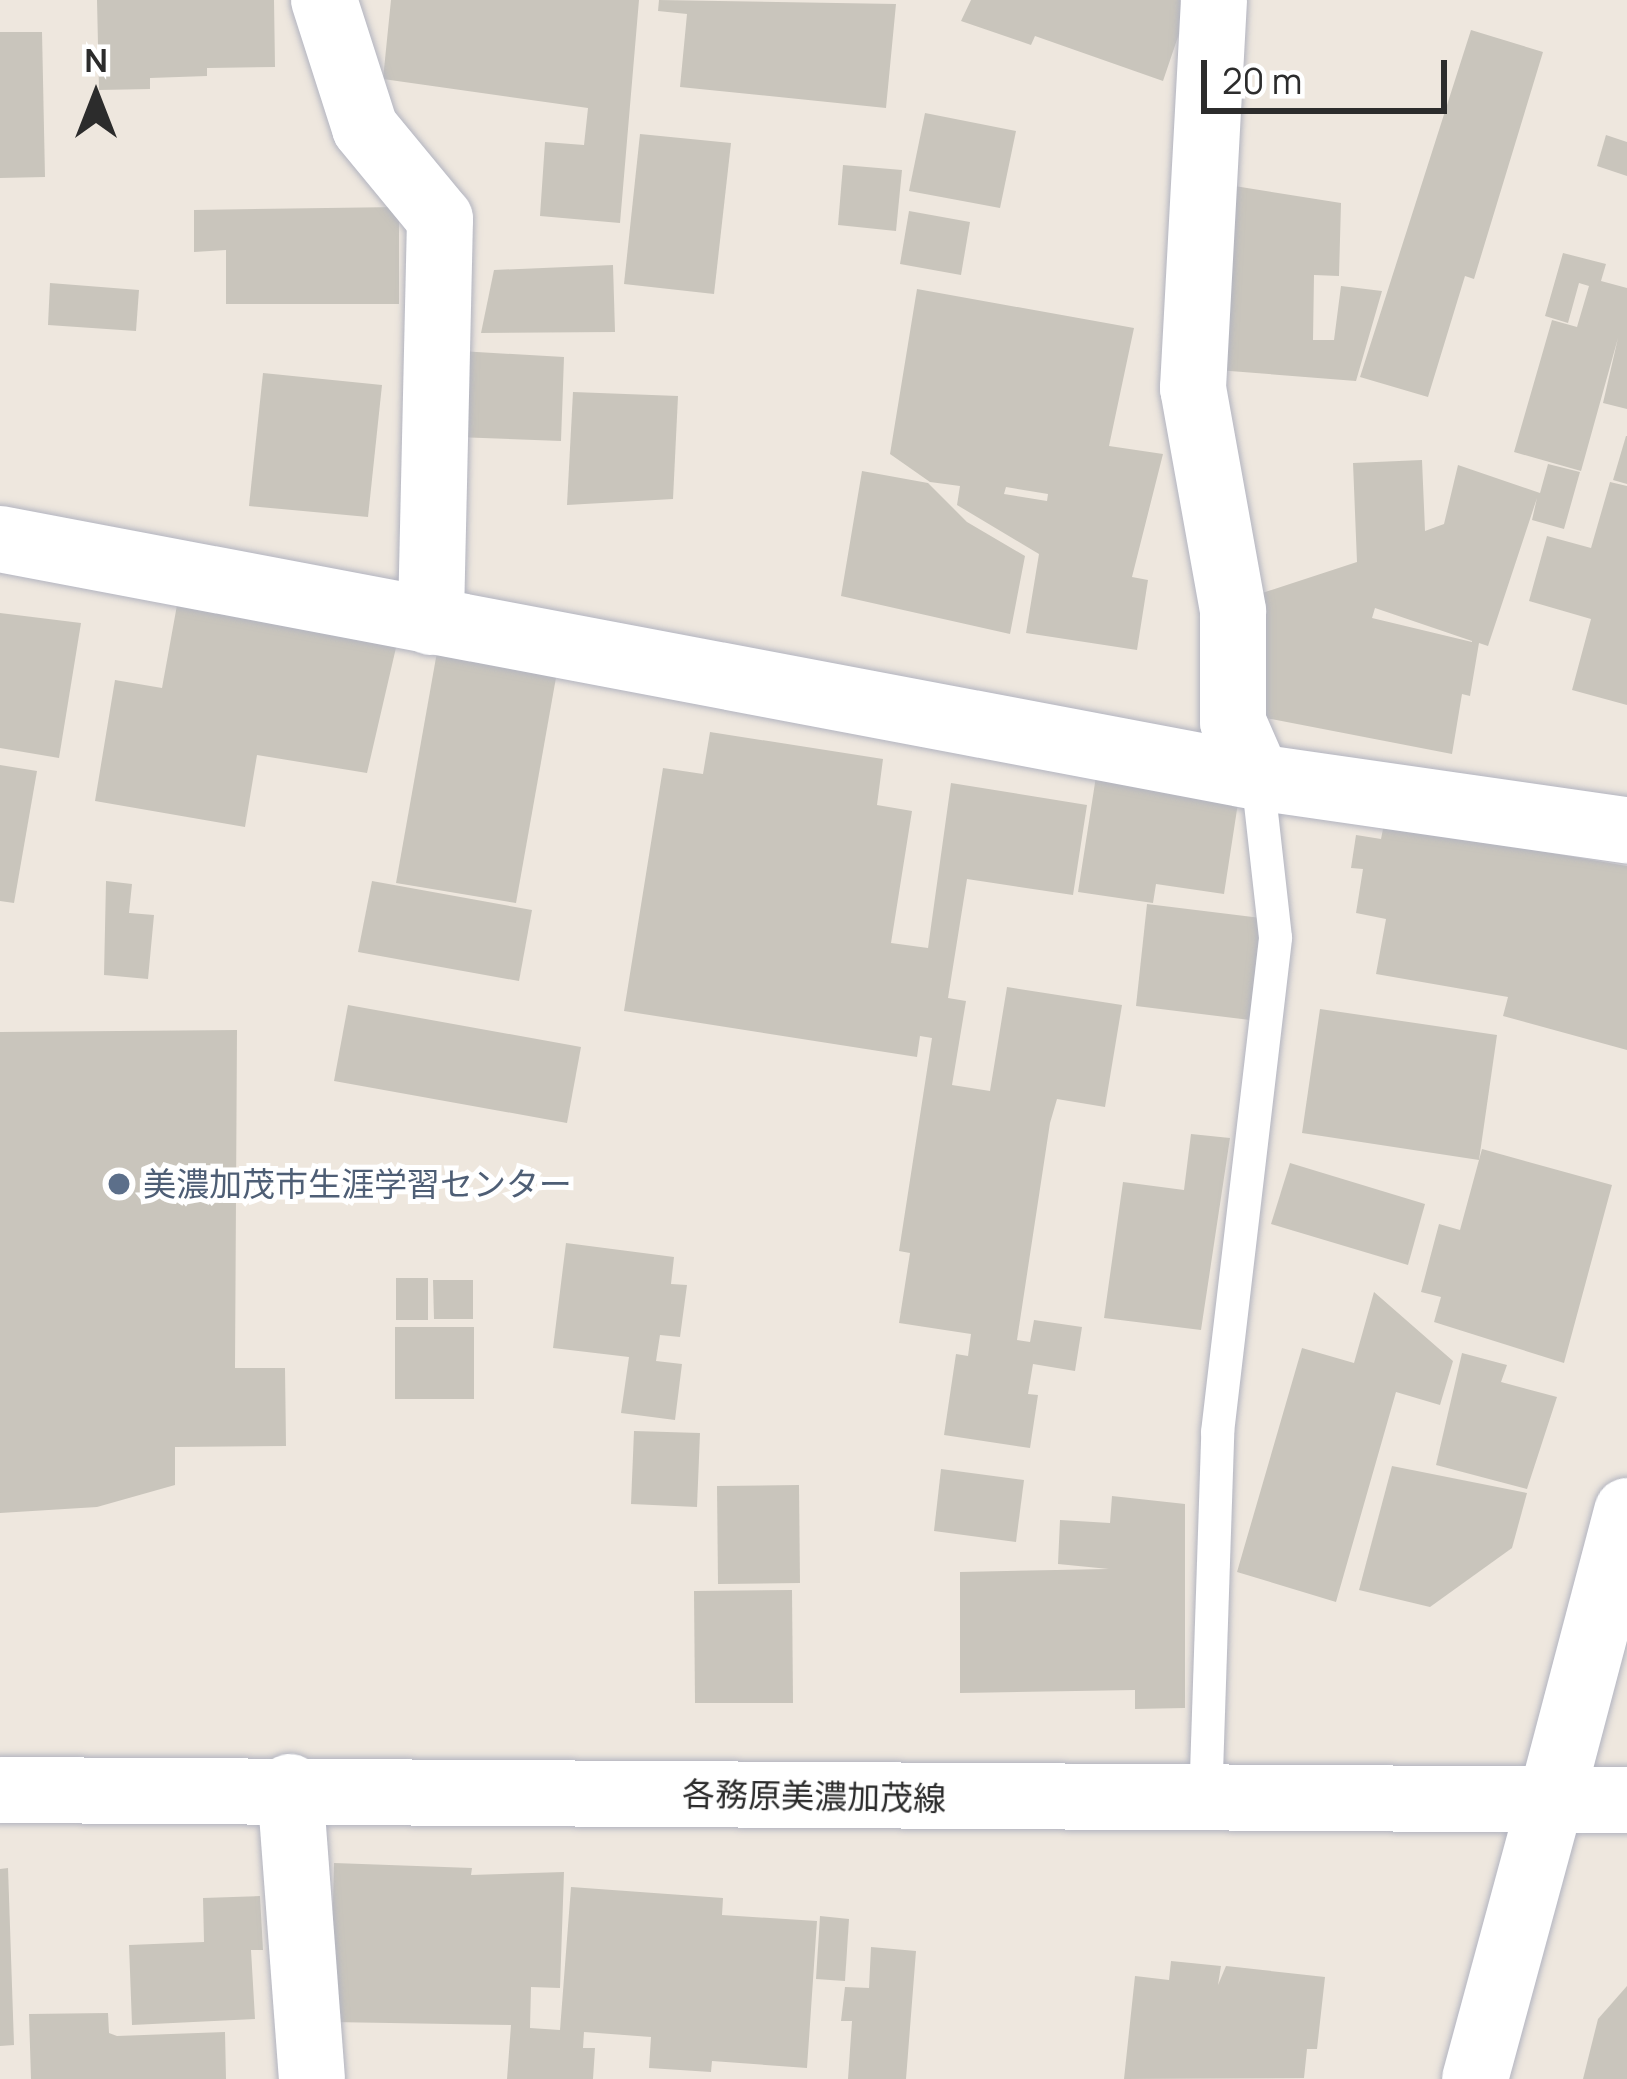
<!DOCTYPE html>
<meta charset="utf-8">
<style>
body{margin:0}
#map{position:relative;width:1627px;height:2079px;overflow:hidden;background:#eee7de;font-family:Manrope,"Noto Sans JP",sans-serif}
div>[style]{position:absolute}
.building>*{inset:0;background:#c9c5bc}
.roads{filter:drop-shadow(0 0 3px #b2b4c0) drop-shadow(0 0 3px #b2b4c0)}
.lane>*{height:33px;margin:-16.5px;padding:0 16.5px;transform-origin:16.5px;border-radius:16.5px;background:#fff}
.street>*{height:66px;margin:-33px;padding:0 33px;transform-origin:33px;border-radius:33px;background:#fff}
.secondary>*{height:66px;margin:-33px;padding:0 33px;transform-origin:33px;border-radius:33px;background:#fff}
.dots>*{width:33px;height:33px;translate:-50% -50%;box-sizing:border-box;border:6px solid #fff;border-radius:50%}
span{translate:-50% -50%;white-space:nowrap;text-align:center;line-height:1.15;-webkit-text-stroke:10px #fff;paint-order:stroke}
.service-label{font-size:33px;color:#4e5e75}
.left{translate:0 -50%;text-align:left}
.street-label{font-size:33px;color:#2c2c2c}
.north{position:absolute;left:36px;top:36px;width:120px;height:120px;-webkit-text-stroke:9px #fff;paint-order:stroke;rotate:0deg;font-size:33px;font-weight:700;line-height:48px;text-align:center;color:#2c2c2c}
.north::after{content:'';display:block;margin:auto;width:42px;height:54px;background:#2c2c2c;clip-path:polygon(50% 0,100% 100%,50% 72%,0 100%)}
.scale{position:absolute;left:1201px;top:60px;width:246px;height:54px;box-sizing:border-box;border:6px solid #2c2c2c;border-top:0;padding-left:15px;font-size:36px;line-height:42px;white-space:nowrap;color:#2c2c2c;-webkit-text-stroke:9px #fff;paint-order:stroke}
</style>
<div id="map">
<div class="building">
<i style="clip-path:polygon(97px 0,274px 0,275px 67px,207px 68px,207px 76px,150px 78px,150px 89px,99px 90px)"></i>
<i style="clip-path:polygon(391px 0,639px 0,620px 223px,540px 216px,545px 142px,584px 145px,588px 108px,383px 79px)"></i>
<i style="clip-path:polygon(659px 0,896px 4px,886px 108px,680px 87px,687px 14px,658px 11px)"></i>
<i style="clip-path:polygon(971px 0,1180px 0,1184px 19px,1163px 81px,1035px 36px,1031px 45px,961px 21px)"></i>
<i style="clip-path:polygon(1471px 30px,1543px 52px,1474px 279px,1465px 276px,1428px 397px,1360px 377px)"></i>
<i style="clip-path:polygon(0 32px,42px 32px,45px 177px,0 178px)"></i>
<i style="clip-path:polygon(925px 113px,1016px 131px,1000px 208px,909px 191px)"></i>
<i style="clip-path:polygon(640px 134px,731px 143px,714px 294px,624px 284px)"></i>
<i style="clip-path:polygon(1606px 135px,1627px 142px,1627px 176px,1597px 166px)"></i>
<i style="clip-path:polygon(843px 165px,902px 170px,896px 231px,838px 225px)"></i>
<i style="clip-path:polygon(1222px 184px,1341px 203px,1339px 276px,1314px 275px,1313px 340px,1334px 340px,1341px 286px,1382px 291px,1356px 381px,1217px 370px)"></i>
<i style="clip-path:polygon(399px 207px,399px 304px,226px 304px,226px 250px,194px 252px,194px 210px)"></i>
<i style="clip-path:polygon(909px 211px,970px 222px,961px 275px,900px 264px)"></i>
<i style="clip-path:polygon(1563px 253px,1606px 264px,1601px 281px,1627px 288px,1627px 409px,1603px 403px,1618px 338px,1581px 471px,1514px 452px,1552px 320px,1577px 327px,1589px 286px,1579px 283px,1568px 323px,1545px 316px)"></i>
<i style="clip-path:polygon(613px 265px,615px 332px,481px 333px,494px 270px)"></i>
<i style="clip-path:polygon(50px 283px,139px 290px,136px 331px,48px 325px)"></i>
<i style="clip-path:polygon(evenodd,917px 289px,1134px 328px,1109px 446px,1163px 454px,1132px 577px,1148px 580px,1137px 650px,1026px 633px,1039px 554px,957px 505px,960px 486px,930px 482px,890px 454px,917px 289px,1006px 487px,1048px 494px,1047px 501px,1004px 494px,1006px 487px)"></i>
<i style="clip-path:polygon(460px 351px,564px 357px,561px 441px,456px 437px)"></i>
<i style="clip-path:polygon(263px 373px,382px 385px,368px 517px,249px 506px)"></i>
<i style="clip-path:polygon(573px 392px,678px 396px,673px 499px,567px 505px)"></i>
<i style="clip-path:polygon(1626px 436px,1627px 436px,1627px 484px,1613px 480px)"></i>
<i style="clip-path:polygon(evenodd,1422px 460px,1425px 531px,1444px 524px,1458px 465px,1540px 493px,1548px 464px,1580px 472px,1564px 529px,1532px 520px,1537px 498px,1488px 646px,1479px 643px,1470px 696px,1462px 694px,1452px 754px,1266px 718px,1238px 601px,1357px 562px,1353px 463px,1422px 460px,1375px 608px,1472px 641px,1472px 642px,1372px 618px,1375px 608px)"></i>
<i style="clip-path:polygon(862px 471px,928px 483px,967px 522px,1025px 556px,1010px 634px,841px 596px)"></i>
<i style="clip-path:polygon(1610px 482px,1627px 486px,1627px 705px,1572px 690px,1591px 619px,1529px 601px,1547px 536px,1591px 548px)"></i>
<i style="clip-path:polygon(177px 605px,398px 639px,367px 773px,257px 755px,245px 827px,95px 801px,115px 680px,162px 688px)"></i>
<i style="clip-path:polygon(0 613px,81px 623px,59px 758px,0 748px)"></i>
<i style="clip-path:polygon(437px 652px,557px 672px,516px 903px,396px 883px)"></i>
<i style="clip-path:polygon(710px 732px,883px 759px,877px 805px,912px 811px,891px 943px,928px 948px,951px 783px,1087px 805px,1073px 895px,967px 879px,948px 998px,966px 1001px,952px 1085px,990px 1091px,1007px 987px,1122px 1005px,1105px 1107px,1057px 1099px,1050px 1123px,1017px 1340px,1030px 1342px,1034px 1320px,1082px 1327px,1075px 1371px,1033px 1364px,1028px 1394px,1038px 1395px,1030px 1448px,944px 1435px,956px 1354px,968px 1356px,971px 1334px,899px 1323px,910px 1253px,899px 1251px,932px 1038px,920px 1036px,917px 1057px,624px 1011px,663px 768px,703px 774px)"></i>
<i style="clip-path:polygon(0 765px,37px 771px,14px 903px,0 901px)"></i>
<i style="clip-path:polygon(1097px 770px,1240px 790px,1224px 894px,1156px 884px,1153px 903px,1078px 892px)"></i>
<i style="clip-path:polygon(1384px 824px,1627px 866px,1627px 1050px,1503px 1016px,1508px 997px,1376px 974px,1386px 919px,1356px 913px,1363px 869px,1351px 868px,1356px 835px,1381px 839px)"></i>
<i style="clip-path:polygon(106px 881px,132px 884px,129px 913px,154px 915px,148px 979px,104px 975px)"></i>
<i style="clip-path:polygon(372px 881px,532px 910px,519px 981px,358px 952px)"></i>
<i style="clip-path:polygon(1147px 904px,1261px 918px,1250px 1020px,1136px 1006px)"></i>
<i style="clip-path:polygon(348px 1005px,581px 1047px,567px 1123px,334px 1081px)"></i>
<i style="clip-path:polygon(1320px 1009px,1497px 1035px,1479px 1160px,1302px 1133px)"></i>
<i style="clip-path:polygon(237px 1030px,235px 1368px,285px 1368px,286px 1446px,175px 1447px,175px 1485px,97px 1507px,0 1513px,0 1032px)"></i>
<i style="clip-path:polygon(1191px 1134px,1230px 1138px,1201px 1330px,1104px 1318px,1123px 1182px,1184px 1190px)"></i>
<i style="clip-path:polygon(1482px 1149px,1612px 1185px,1564px 1363px,1434px 1322px,1441px 1297px,1421px 1292px,1439px 1224px,1460px 1230px)"></i>
<i style="clip-path:polygon(1290px 1163px,1425px 1204px,1408px 1265px,1271px 1224px)"></i>
<i style="clip-path:polygon(566px 1243px,674px 1257px,671px 1284px,687px 1285px,680px 1337px,660px 1335px,656px 1361px,682px 1364px,675px 1420px,621px 1413px,629px 1357px,553px 1348px)"></i>
<i style="clip-path:polygon(396px 1278px,428px 1278px,428px 1320px,396px 1320px)"></i>
<i style="clip-path:polygon(433px 1280px,473px 1280px,473px 1319px,434px 1319px)"></i>
<i style="clip-path:polygon(1374px 1292px,1453px 1361px,1440px 1405px,1396px 1392px,1336px 1602px,1237px 1572px,1302px 1348px,1354px 1363px)"></i>
<i style="clip-path:polygon(395px 1327px,474px 1327px,474px 1399px,395px 1399px)"></i>
<i style="clip-path:polygon(1462px 1353px,1507px 1365px,1501px 1382px,1557px 1397px,1527px 1489px,1436px 1465px)"></i>
<i style="clip-path:polygon(634px 1431px,700px 1433px,697px 1507px,631px 1504px)"></i>
<i style="clip-path:polygon(1392px 1466px,1527px 1493px,1512px 1548px,1430px 1607px,1359px 1590px)"></i>
<i style="clip-path:polygon(941px 1469px,1024px 1480px,1016px 1542px,934px 1531px)"></i>
<i style="clip-path:polygon(799px 1485px,800px 1583px,718px 1584px,717px 1486px)"></i>
<i style="clip-path:polygon(1112px 1496px,1185px 1504px,1185px 1708px,1135px 1709px,1135px 1690px,960px 1693px,960px 1572px,1109px 1569px,1058px 1564px,1060px 1520px,1110px 1523px)"></i>
<i style="clip-path:polygon(792px 1590px,793px 1703px,695px 1703px,694px 1591px)"></i>
<i style="clip-path:polygon(334px 1863px,472px 1868px,471px 1875px,564px 1872px,560px 1988px,531px 1987px,530px 2028px,560px 2030px,571px 1887px,723px 1898px,722px 1915px,817px 1921px,807px 2068px,712px 2061px,711px 2072px,649px 2068px,651px 2037px,584px 2032px,583px 2048px,595px 2048px,593px 2079px,507px 2079px,511px 2025px,330px 2022px)"></i>
<i style="clip-path:polygon(8px 1868px,14px 2045px,0 2046px,0 1869px)"></i>
<i style="clip-path:polygon(260px 1896px,263px 1950px,251px 1950px,255px 2019px,132px 2025px,129px 1945px,204px 1942px,203px 1898px)"></i>
<i style="clip-path:polygon(820px 1916px,849px 1919px,845px 1981px,816px 1979px)"></i>
<i style="clip-path:polygon(871px 1947px,916px 1951px,906px 2079px,848px 2079px,852px 2021px,841px 2021px,845px 1987px,869px 1988px)"></i>
<i style="clip-path:polygon(1171px 1961px,1221px 1966px,1218px 1985px,1226px 1966px,1325px 1977px,1317px 2049px,1307px 2049px,1304px 2078px,1124px 2079px,1135px 1976px,1169px 1980px)"></i>
<i style="clip-path:polygon(1627px 1986px,1627px 2079px,1583px 2079px,1598px 2019px)"></i>
<i style="clip-path:polygon(108px 2013px,109px 2033px,117px 2036px,225px 2032px,226px 2079px,31px 2079px,29px 2014px)"></i>
</div>
<div class="roads">
<div class="lane">
<i style="left:1205px;top:1803px;width:371px;rotate:-88.1deg"></i>
<i style="left:1217px;top:1432px;width:498px;rotate:-83.3deg"></i>
<i style="left:1275px;top:937px;width:161px;rotate:-96.4deg"></i>
</div>
<div class="street">
<i style="left:324px;top:0;width:134px;rotate:72.2deg"></i>
<i style="left:365px;top:128px;width:118px;rotate:50.5deg"></i>
<i style="left:440px;top:219px;width:403px;rotate:91.3deg"></i>
<i style="left:1214px;top:0;width:389px;rotate:93.1deg"></i>
<i style="left:1193px;top:388px;width:227px;rotate:79.8deg"></i>
<i style="left:1233px;top:611px;width:111px;rotate:90deg"></i>
<i style="left:1233px;top:722px;width:60px;rotate:66.4deg"></i>
<i style="left:0;top:539px;width:1279px;rotate:10.72deg"></i>
<i style="left:1257px;top:777px;width:374px;rotate:8.2deg"></i>
<i style="left:290px;top:1787px;width:293px;rotate:85.7deg"></i>
<i style="left:1475px;top:2079px;width:286px;rotate:-74.8deg"></i>
</div>
<div class="secondary">
<i style="left:0;top:1790px;width:1627px;rotate:0.35deg"></i>
<i style="left:1550px;top:1803px;width:302px;rotate:-75.2deg"></i>
</div>
</div>
<div class="dots">
<i style="left:119px;top:1184px;background:#5c6f8a"></i>
</div>
<div class="service-label">
<span class="left" style="left:143px;top:1184px">美濃加茂市生涯学習センター</span>
</div>
<div class="street-label">
<span style="left:814px;top:1796px;rotate:1deg">各務原美濃加茂線</span>
</div>
<div class="north">N</div>
<div class="scale">20 m</div>
</div>
